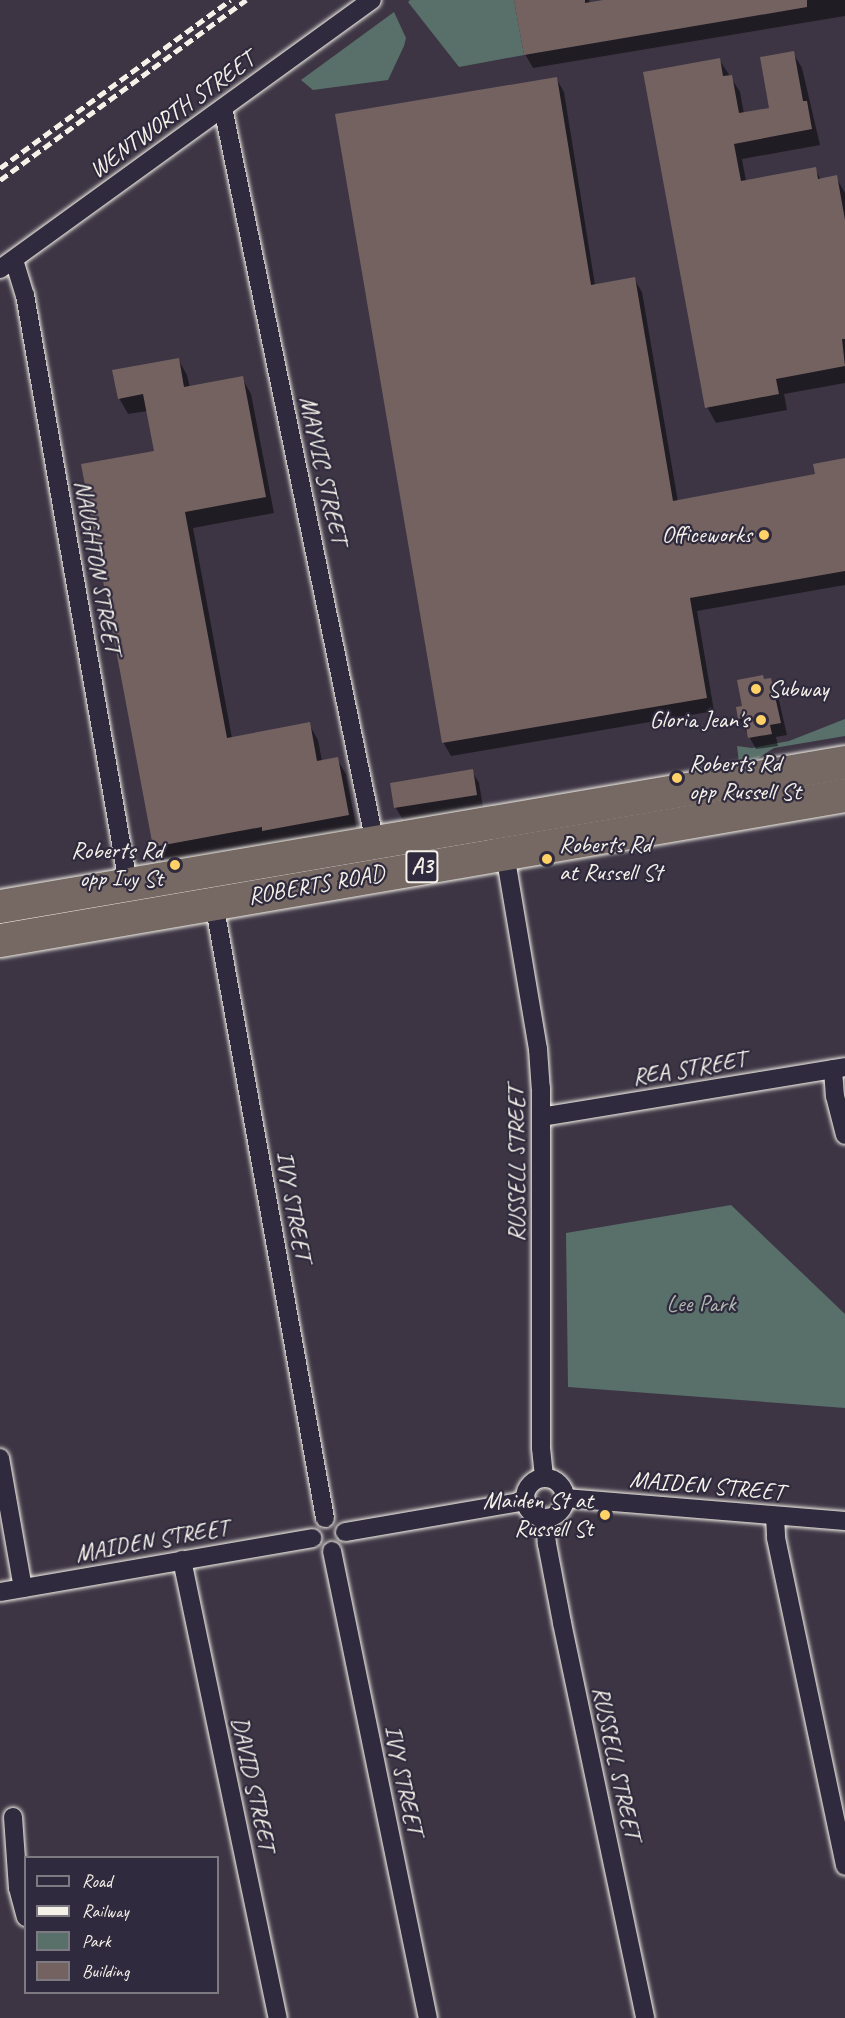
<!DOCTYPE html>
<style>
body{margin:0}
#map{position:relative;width:845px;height:2018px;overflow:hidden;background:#3d3544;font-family:Caveat,sans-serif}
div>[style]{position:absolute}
.green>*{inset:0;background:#596f6a}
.shadow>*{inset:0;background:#0007}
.building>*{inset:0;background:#746261}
.roads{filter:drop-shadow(0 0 2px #f4f1e8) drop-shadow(0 0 2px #f4f1e8)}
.street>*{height:18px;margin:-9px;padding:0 9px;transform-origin:9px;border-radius:9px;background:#2f2a3d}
.street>.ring{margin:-9px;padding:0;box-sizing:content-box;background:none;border:18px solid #2f2a3d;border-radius:50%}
.highway>*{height:33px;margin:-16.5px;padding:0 16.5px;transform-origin:16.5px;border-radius:16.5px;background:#766964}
.rail>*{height:4.5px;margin-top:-2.25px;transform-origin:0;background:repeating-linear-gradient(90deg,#f4f1e8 0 9px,transparent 0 13.5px)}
.dots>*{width:16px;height:16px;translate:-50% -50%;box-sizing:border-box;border:3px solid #2f2a3d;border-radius:50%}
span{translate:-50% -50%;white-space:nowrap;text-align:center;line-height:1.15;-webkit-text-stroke:4.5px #2f2a3d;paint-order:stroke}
.shield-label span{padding:2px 4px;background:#2f2a3d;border:2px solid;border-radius:4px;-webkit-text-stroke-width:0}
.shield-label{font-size:22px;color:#f4f1e8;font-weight:700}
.street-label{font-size:24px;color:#f4f1e8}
.poi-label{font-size:24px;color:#f4f1e8}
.right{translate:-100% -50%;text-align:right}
.left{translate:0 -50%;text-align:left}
.park-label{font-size:24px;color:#aeb6af}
.legend{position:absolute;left:24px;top:1856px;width:195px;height:138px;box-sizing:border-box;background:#2f2a3d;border:2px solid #7e7a81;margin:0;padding:8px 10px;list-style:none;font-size:18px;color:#f4f1e8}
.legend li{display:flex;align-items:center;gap:12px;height:30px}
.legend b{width:30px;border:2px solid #7e7a81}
</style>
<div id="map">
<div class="green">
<i style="clip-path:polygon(410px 0,514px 0,524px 55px,459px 67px,408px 2px)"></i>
<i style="clip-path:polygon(394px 12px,406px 38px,404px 46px,388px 80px,313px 90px,301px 80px)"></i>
<i style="clip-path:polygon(845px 719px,845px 736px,774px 748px,755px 760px,739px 763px,737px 746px,752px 748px,789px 741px)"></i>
<i style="clip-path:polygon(731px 1205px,845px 1314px,845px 1408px,568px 1387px,566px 1233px)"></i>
</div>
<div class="shadow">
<i style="clip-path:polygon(516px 0,589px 0,590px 4px,612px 0,845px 0,845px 16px,533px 68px,525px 54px)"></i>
<i style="clip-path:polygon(793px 53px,802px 68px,820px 145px,742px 159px,746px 181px,815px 169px,821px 180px,836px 177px,845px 193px,845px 383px,784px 394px,787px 410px,716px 423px,707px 407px,719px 59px,740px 92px,744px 114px,771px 109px)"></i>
<i style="clip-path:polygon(556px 78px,564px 92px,595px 285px,634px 279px,642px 292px,678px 502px,817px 475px,845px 460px,845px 585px,697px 611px,714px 711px,451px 756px,443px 742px)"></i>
<i style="clip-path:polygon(178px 359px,187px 375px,190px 388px,242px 378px,251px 394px,274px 513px,193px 528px,232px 738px,309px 724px,318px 740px,322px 761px,337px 759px,346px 774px,357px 831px,273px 847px,271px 843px,164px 863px,155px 847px,83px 465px,155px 452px,148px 411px,128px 414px,119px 398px)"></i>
<i style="clip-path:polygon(770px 680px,777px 692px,787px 735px,776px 737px,778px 746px,756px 749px,739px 719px,744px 707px,765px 681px)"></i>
<i style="clip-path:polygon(472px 771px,479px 783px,483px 807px,403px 820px,396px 808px,392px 784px)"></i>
</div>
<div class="building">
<i style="clip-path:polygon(514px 0,585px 0,585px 3px,603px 0,807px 0,807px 7px,524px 55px)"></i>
<i style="clip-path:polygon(794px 51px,803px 101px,807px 101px,812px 129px,734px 144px,741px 181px,816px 167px,818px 179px,837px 175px,845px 220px,845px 339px,842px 339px,845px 366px,776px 379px,779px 394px,705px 408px,643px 72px,720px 58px,723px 76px,732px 75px,739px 113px,769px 108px,760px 57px)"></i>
<i style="clip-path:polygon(557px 77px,591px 285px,635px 277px,673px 501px,815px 474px,813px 464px,845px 458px,845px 571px,690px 598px,707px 698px,442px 743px,335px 114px)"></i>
<i style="clip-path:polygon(179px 358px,184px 387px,243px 376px,266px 497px,185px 512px,227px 738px,310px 722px,317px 761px,338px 757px,349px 815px,262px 831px,262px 827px,153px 847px,81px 464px,154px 451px,143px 394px,118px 399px,112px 370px)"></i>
<i style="clip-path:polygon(763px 675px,764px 679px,771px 678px,781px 723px,770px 725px,772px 734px,748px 738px,744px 718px,738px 719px,736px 707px,742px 706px,737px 680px)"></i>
<i style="clip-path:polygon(473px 769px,477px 795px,394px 808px,390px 783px)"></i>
</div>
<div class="roads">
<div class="street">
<i style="left:223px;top:108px;width:751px;rotate:78.32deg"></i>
<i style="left:14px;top:260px;width:37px;rotate:73deg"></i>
<i style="left:25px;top:295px;width:597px;rotate:80.06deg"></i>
<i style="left:0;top:269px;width:459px;rotate:-35.9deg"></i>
<i style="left:505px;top:854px;width:198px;rotate:80.4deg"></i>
<i style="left:538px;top:1049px;width:39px;rotate:86deg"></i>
<i style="left:541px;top:1088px;width:360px;rotate:90deg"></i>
<i style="left:541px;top:1448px;width:30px;rotate:84deg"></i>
<i style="left:214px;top:903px;width:625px;rotate:79.77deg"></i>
<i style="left:833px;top:1069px;width:27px;rotate:86deg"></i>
<i style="left:835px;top:1096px;width:40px;rotate:75.6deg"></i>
<i style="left:541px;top:1117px;width:308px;rotate:-9.3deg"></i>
<i style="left:0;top:1458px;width:132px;rotate:80deg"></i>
<i class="ring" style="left:525px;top:1478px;width:22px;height:22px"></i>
<i style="left:565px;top:1498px;width:281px;rotate:4.7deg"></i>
<i style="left:775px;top:1516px;width:22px;rotate:87deg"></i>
<i style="left:776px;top:1538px;width:335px;rotate:78.1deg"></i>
<i style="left:545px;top:1518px;width:26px;rotate:86deg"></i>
<i style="left:547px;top:1544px;width:80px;rotate:79.2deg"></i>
<i style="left:562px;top:1623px;width:404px;rotate:78.1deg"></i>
<i style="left:345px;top:1532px;width:184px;rotate:-9.7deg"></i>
<i style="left:332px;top:1551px;width:477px;rotate:78.4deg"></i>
<i style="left:182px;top:1560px;width:468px;rotate:78.2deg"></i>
<i style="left:0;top:1592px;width:317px;rotate:-9.8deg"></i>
<i style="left:13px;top:1817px;width:71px;rotate:86deg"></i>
<i style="left:18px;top:1888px;width:30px;rotate:75deg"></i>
</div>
<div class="highway">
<i style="left:0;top:906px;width:857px;rotate:-9.67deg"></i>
<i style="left:0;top:940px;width:857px;rotate:-9.74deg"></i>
</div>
</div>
<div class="rail">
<i style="left:0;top:168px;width:285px;rotate:-36.1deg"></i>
<i style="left:0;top:180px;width:305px;rotate:-36.2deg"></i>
</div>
<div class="dots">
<i style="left:764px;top:535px;background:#ffd166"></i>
<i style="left:756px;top:689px;background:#ffd166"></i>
<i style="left:761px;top:720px;background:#ffd166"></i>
<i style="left:677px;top:778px;background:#ffd166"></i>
<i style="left:547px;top:859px;background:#ffd166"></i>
<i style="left:175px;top:865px;background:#ffd166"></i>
<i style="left:605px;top:1515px;background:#ffd166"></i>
</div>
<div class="shield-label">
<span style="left:422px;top:867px">A3</span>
</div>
<div class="street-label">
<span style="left:172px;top:115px;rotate:-36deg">WENTWORTH STREET</span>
<span style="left:323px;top:470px;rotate:78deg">MAYVIC STREET</span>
<span style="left:97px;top:567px;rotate:80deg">NAUGHTON STREET</span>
<span style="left:316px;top:885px;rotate:-10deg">ROBERTS ROAD</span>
<span style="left:689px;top:1069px;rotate:-9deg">REA STREET</span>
<span style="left:517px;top:1164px;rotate:-90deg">RUSSELL STREET</span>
<span style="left:293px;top:1206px;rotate:80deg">IVY STREET</span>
<span style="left:707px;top:1486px;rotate:5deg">MAIDEN STREET</span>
<span style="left:152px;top:1541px;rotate:-10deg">MAIDEN STREET</span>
<span style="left:616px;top:1763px;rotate:78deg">RUSSELL STREET</span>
<span style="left:403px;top:1780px;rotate:78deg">IVY STREET</span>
<span style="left:253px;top:1784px;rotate:78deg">DAVID STREET</span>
</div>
<div class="poi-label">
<span class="right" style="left:752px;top:535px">Officeworks</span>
<span class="left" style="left:768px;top:689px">Subway</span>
<span class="right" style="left:749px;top:720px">Gloria Jean's</span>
<span class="left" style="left:689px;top:778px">Roberts Rd<br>opp Russell St</span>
<span class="left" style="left:559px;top:859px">Roberts Rd<br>at Russell St</span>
<span class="right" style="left:163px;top:865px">Roberts Rd<br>opp Ivy St</span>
<span class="right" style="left:593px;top:1515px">Maiden St at<br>Russell St</span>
</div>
<div class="park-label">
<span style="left:701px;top:1304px">Lee Park</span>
</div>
<ul class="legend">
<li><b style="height:8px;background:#2f2a3d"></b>Road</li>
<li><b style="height:8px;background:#f4f1e8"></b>Railway</li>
<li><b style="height:16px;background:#596f6a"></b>Park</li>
<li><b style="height:16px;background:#746261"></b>Building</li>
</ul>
</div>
